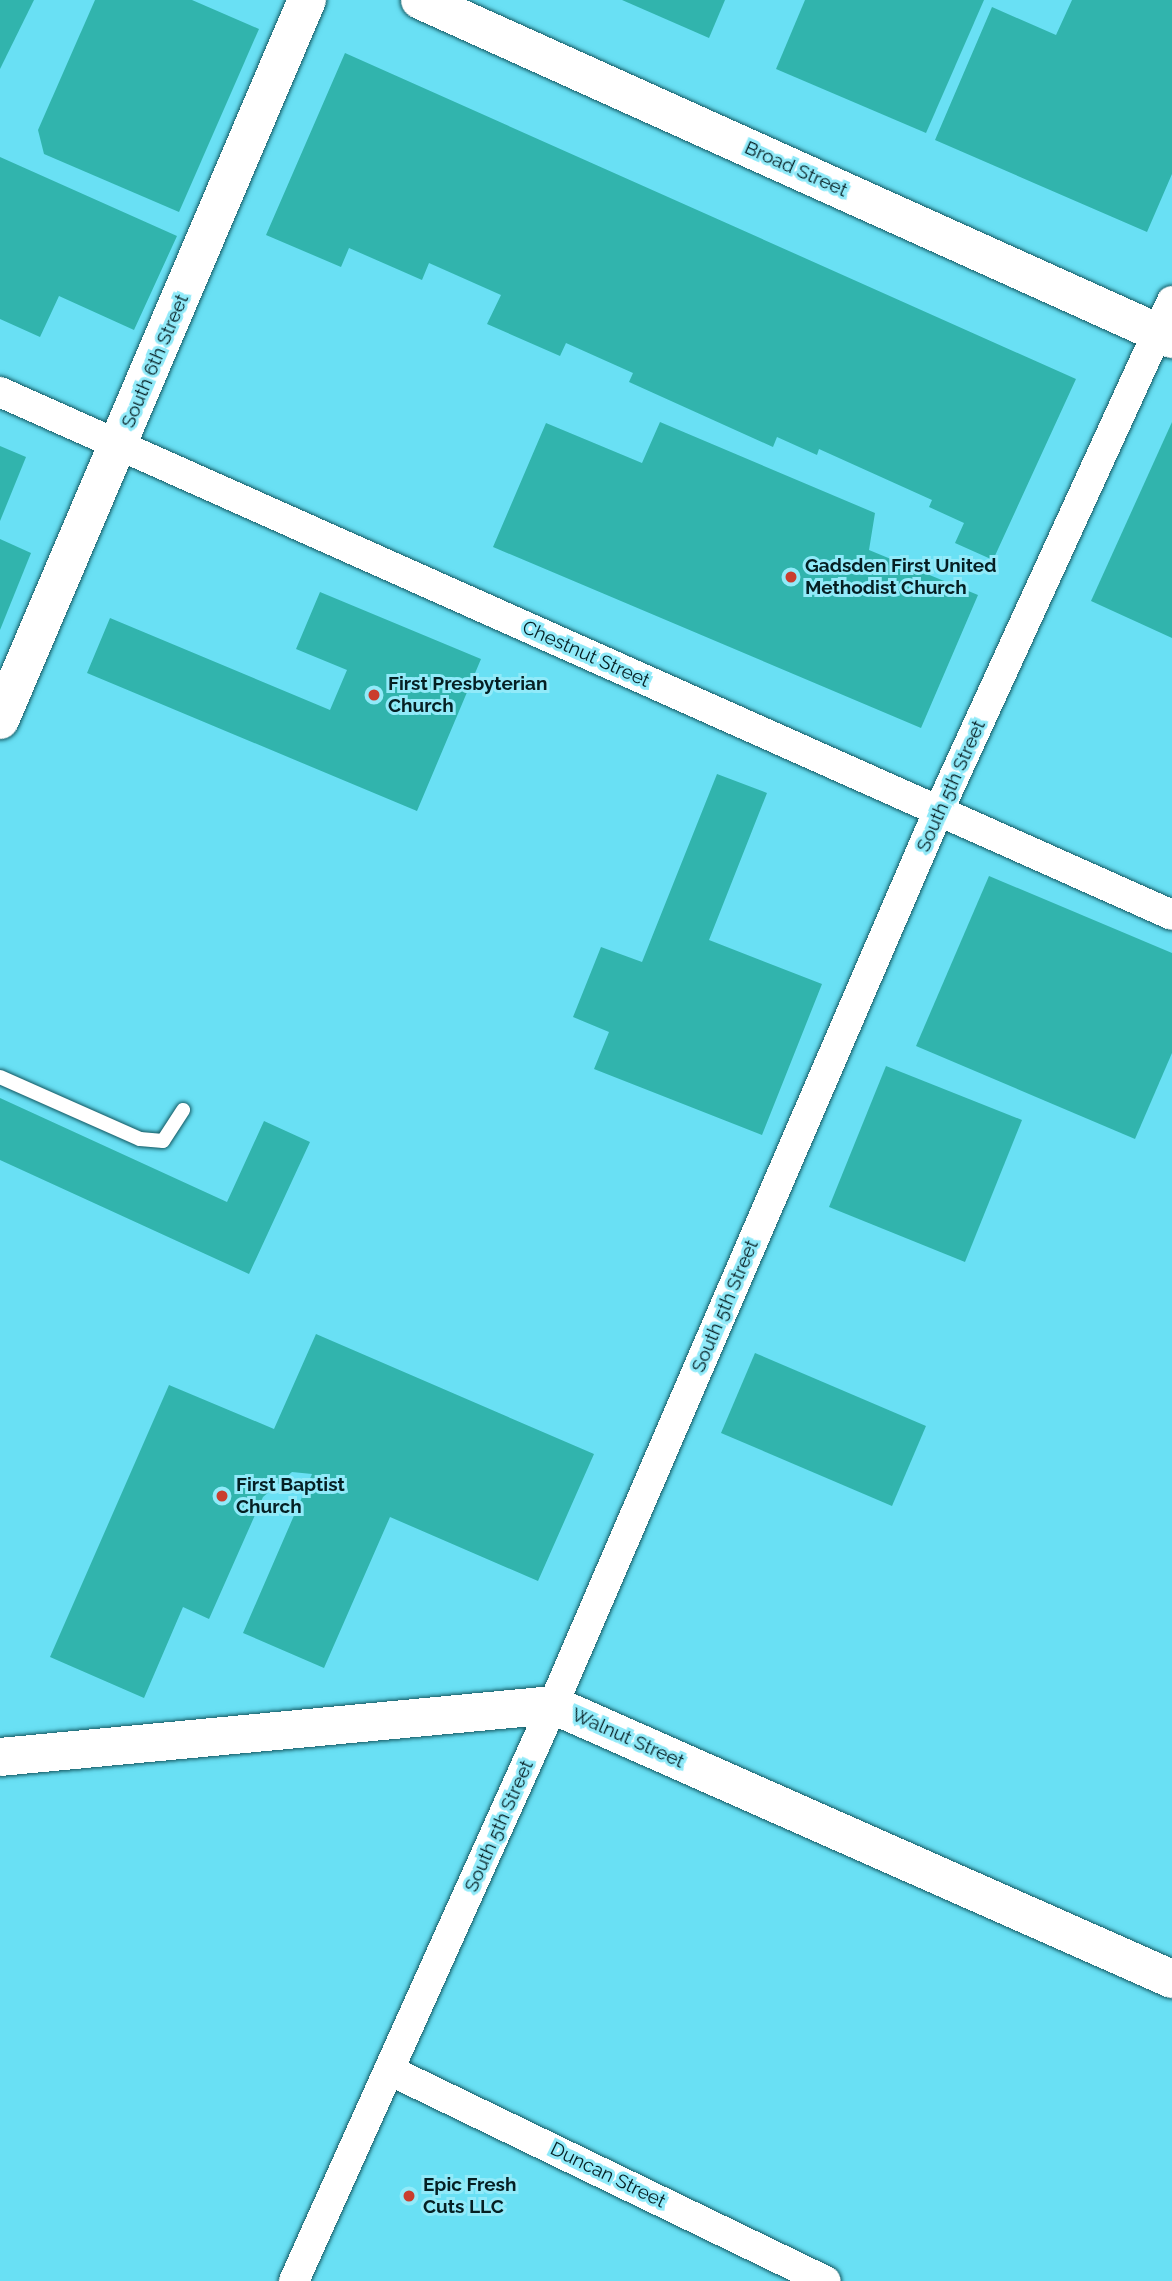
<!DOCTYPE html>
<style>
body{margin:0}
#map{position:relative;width:1172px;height:2281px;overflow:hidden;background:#69e0f4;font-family:Raleway,sans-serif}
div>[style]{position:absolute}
.building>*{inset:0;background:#31b4ad}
.roads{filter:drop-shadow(0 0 2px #125660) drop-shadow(0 0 2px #125660)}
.lane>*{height:14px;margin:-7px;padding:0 7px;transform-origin:7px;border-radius:7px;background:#fff}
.street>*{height:30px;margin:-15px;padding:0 15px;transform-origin:15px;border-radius:15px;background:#fff}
.secondary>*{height:38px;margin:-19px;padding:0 19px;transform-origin:19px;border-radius:19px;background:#fff}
.dots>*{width:19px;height:19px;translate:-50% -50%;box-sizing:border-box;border:4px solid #91eaf9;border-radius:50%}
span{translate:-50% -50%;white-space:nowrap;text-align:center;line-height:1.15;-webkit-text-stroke:6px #91eaf9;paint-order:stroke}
.street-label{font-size:19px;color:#051f23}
.poi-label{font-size:19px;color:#051f23;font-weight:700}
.left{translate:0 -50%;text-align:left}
</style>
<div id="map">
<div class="building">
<i style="clip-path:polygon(0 0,34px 0,0 69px)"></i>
<i style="clip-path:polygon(95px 0,192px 0,259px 29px,179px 212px,44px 154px,38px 130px)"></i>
<i style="clip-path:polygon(622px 0,725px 0,709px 38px)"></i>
<i style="clip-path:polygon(805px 0,984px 0,926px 133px,776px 69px)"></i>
<i style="clip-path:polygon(1072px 0,1172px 0,1172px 174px,1147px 232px,935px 140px,992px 7px,1056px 35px)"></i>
<i style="clip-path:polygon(345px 53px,1076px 379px,993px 560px,955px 543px,964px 523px,929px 507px,932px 500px,819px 449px,817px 455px,777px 437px,773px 447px,629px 382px,633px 373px,566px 343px,560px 356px,487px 324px,501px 295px,429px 263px,422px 280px,349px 248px,341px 267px,266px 235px)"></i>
<i style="clip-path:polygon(0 157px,177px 236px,134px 330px,59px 296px,40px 337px,0 319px)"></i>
<i style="clip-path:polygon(660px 422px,875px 513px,869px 550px,978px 595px,921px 728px,493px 547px,546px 423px,642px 463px)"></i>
<i style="clip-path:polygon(1172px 422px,1172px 638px,1091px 601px)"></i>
<i style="clip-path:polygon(0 446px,26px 457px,0 521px)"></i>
<i style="clip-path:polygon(0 539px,31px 553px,0 630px)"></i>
<i style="clip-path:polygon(320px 592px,481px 659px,417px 811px,87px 673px,110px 618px,330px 710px,347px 670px,296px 649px)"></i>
<i style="clip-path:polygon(717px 774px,767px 793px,709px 940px,822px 984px,762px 1135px,594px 1069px,609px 1032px,573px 1017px,601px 947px,642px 962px)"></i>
<i style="clip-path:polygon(989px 876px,1172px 953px,1172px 1053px,1135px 1139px,916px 1046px)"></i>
<i style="clip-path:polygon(886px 1066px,1022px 1120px,965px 1262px,829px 1207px)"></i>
<i style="clip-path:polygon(0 1098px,227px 1202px,264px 1121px,310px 1142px,249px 1274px,0 1160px)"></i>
<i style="clip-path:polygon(316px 1334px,594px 1454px,538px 1581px,390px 1517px,324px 1668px,243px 1633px,312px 1474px,292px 1472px,263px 1497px,209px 1619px,183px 1607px,144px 1698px,50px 1657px,169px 1385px,274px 1429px)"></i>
<i style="clip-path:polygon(755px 1353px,926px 1426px,892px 1506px,721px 1433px)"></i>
</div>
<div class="roads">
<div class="lane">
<i style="left:0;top:1077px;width:153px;rotate:23.9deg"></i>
<i style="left:140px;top:1139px;width:23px;rotate:5deg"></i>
<i style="left:163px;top:1141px;width:37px;rotate:-57deg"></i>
</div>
<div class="street">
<i style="left:0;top:392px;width:1283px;rotate:24.05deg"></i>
<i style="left:389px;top:2070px;width:485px;rotate:25.8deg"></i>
<i style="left:294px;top:2281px;width:632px;rotate:-65.79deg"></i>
<i style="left:553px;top:1705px;width:972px;rotate:-66.68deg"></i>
<i style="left:938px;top:812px;width:562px;rotate:-65.4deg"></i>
</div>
<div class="secondary">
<i style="left:420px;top:0;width:825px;rotate:24.27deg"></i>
<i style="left:0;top:720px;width:783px;rotate:-66.91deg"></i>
<i style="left:0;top:1757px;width:555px;rotate:-5.37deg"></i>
<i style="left:553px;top:1705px;width:677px;rotate:23.88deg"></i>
</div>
</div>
<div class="dots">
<i style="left:791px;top:577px;background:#ca3d2e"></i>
<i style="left:374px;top:695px;background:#ca3d2e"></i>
<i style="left:222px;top:1496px;background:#ca3d2e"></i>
<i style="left:409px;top:2196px;background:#ca3d2e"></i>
</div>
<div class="street-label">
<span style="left:796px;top:169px;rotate:24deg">Broad Street</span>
<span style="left:155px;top:361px;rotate:-67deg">South 6th Street</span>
<span style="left:586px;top:654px;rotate:24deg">Chestnut Street</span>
<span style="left:951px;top:786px;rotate:-66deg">South 5th Street</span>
<span style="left:725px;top:1306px;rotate:-67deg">South 5th Street</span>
<span style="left:628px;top:1738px;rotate:24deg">Walnut Street</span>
<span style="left:499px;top:1826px;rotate:-66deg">South 5th Street</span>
<span style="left:608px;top:2175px;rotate:26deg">Duncan Street</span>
</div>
<div class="poi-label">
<span class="left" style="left:805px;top:577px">Gadsden First United<br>Methodist Church</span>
<span class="left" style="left:388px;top:695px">First Presbyterian<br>Church</span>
<span class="left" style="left:236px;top:1496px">First Baptist<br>Church</span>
<span class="left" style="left:423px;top:2196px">Epic Fresh<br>Cuts LLC</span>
</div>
</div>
